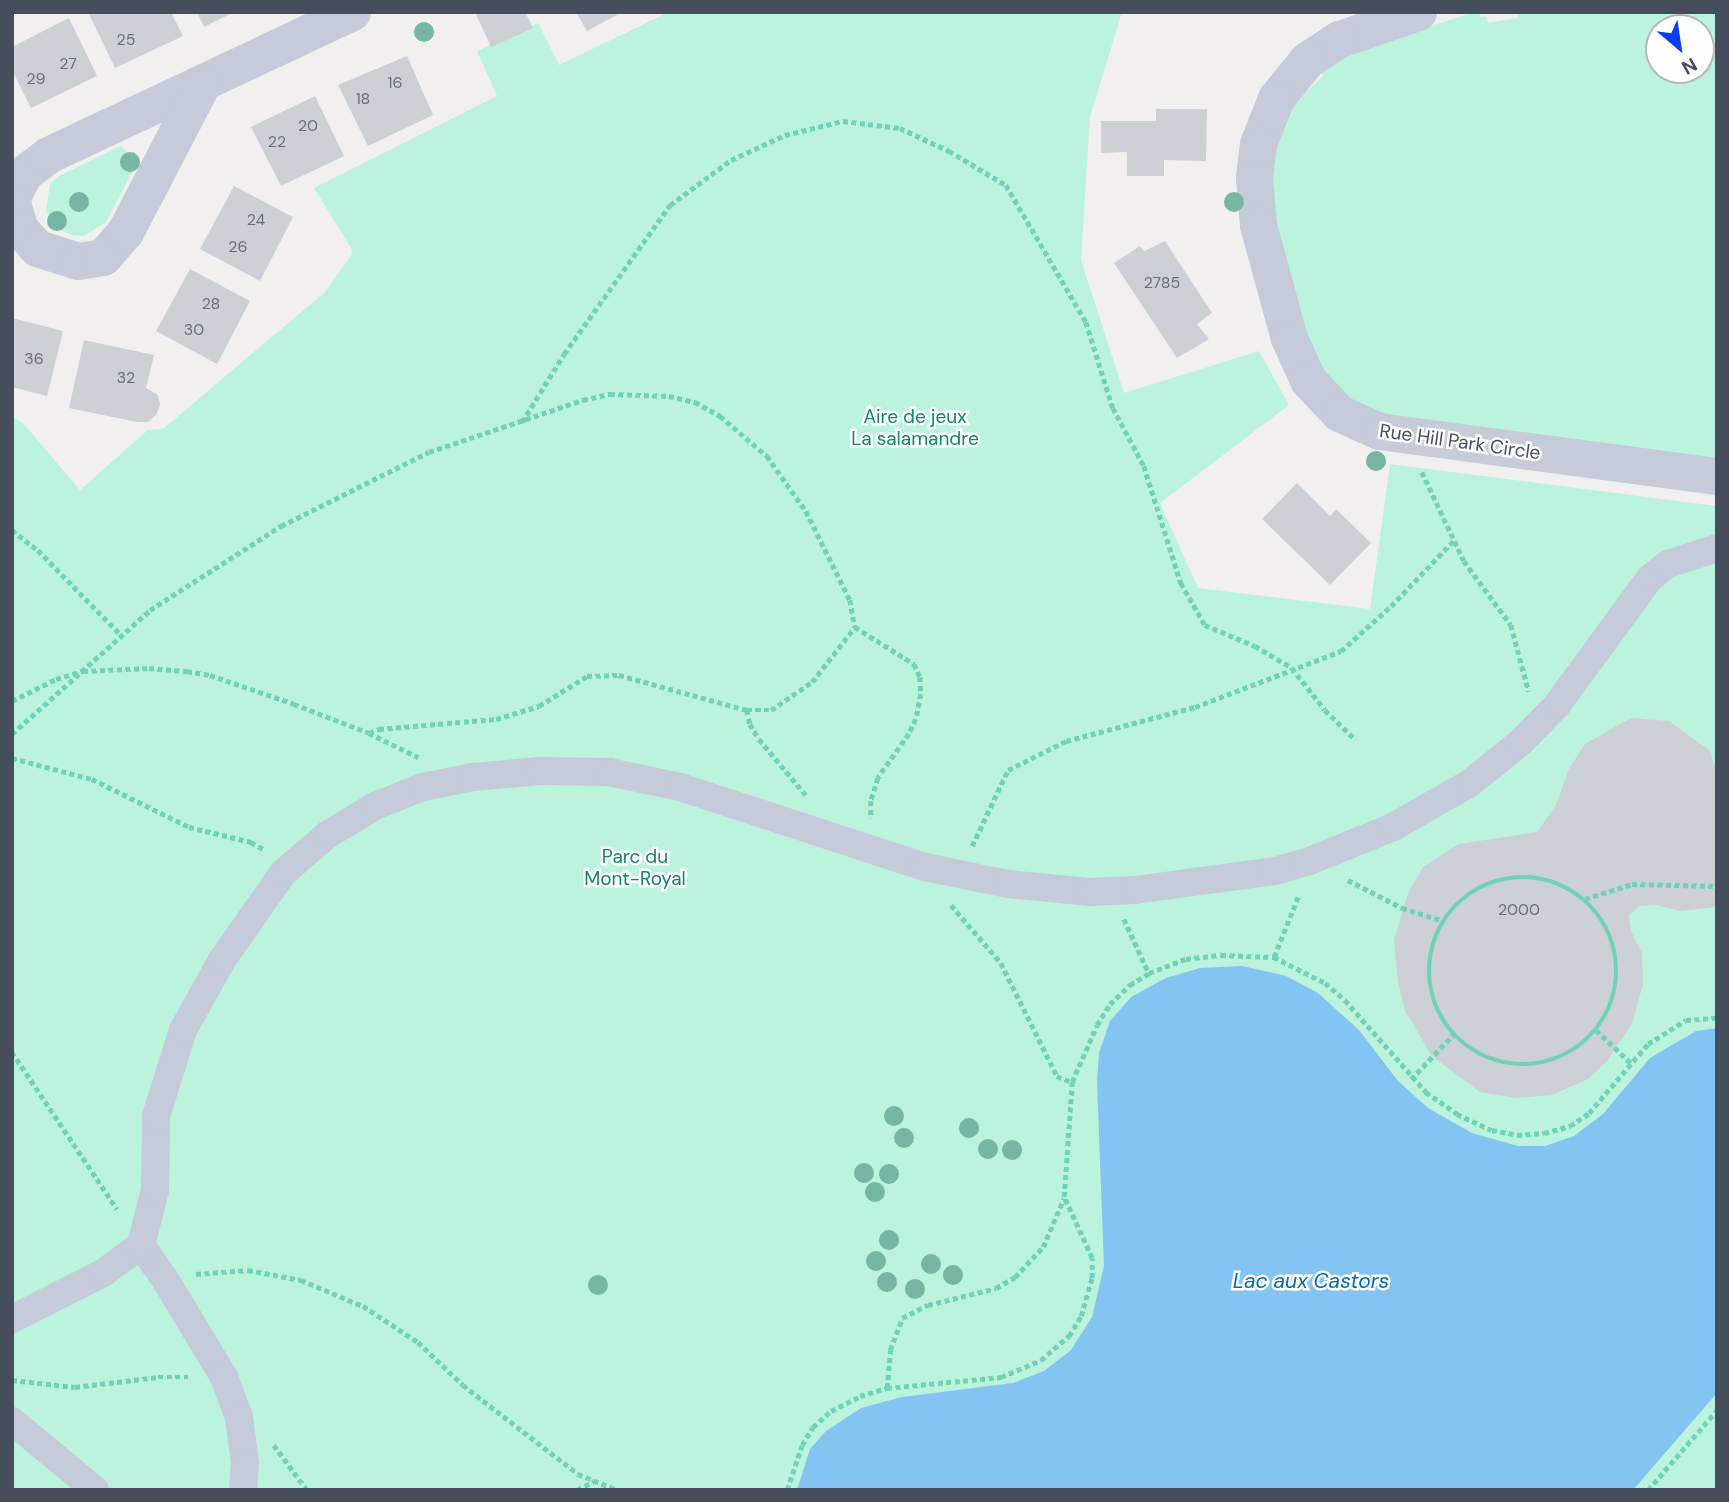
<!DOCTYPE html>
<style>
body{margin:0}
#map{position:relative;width:1729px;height:1502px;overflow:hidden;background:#f2f0ef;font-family:"DM Sans",sans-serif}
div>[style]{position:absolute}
.green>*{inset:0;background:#bbf3dc}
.water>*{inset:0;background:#84c4f3}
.building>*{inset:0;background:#ced0d7}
.path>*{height:4.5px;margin-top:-2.25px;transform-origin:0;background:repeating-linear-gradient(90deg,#70d3b7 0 5px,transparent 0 8.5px)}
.path>.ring{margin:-2.25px;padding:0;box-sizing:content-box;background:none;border:4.5px solid #70d3b7;border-radius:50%}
.pedestrian>*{height:28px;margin:-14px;padding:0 14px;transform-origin:14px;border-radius:14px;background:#c5cbd8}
.minor>*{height:37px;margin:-18.5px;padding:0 18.5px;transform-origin:18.5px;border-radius:18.5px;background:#c5cbd8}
.trees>*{width:20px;height:20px;margin:-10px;border-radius:50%;background:#76b6a3}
span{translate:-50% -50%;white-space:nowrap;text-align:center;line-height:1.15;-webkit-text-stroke:5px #fff;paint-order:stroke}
.number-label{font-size:16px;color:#686e7c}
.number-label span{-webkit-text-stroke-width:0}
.park-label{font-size:19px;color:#108664}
.street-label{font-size:19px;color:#464e5e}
.water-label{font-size:21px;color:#016ab6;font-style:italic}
.frame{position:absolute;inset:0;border:14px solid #464e5e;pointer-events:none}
.north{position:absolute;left:1645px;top:14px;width:70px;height:70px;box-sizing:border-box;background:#fff;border:2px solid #b5b8bf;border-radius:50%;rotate:151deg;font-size:19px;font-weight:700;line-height:28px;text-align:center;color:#464e5e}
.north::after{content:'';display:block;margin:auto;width:24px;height:32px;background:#0b3ef0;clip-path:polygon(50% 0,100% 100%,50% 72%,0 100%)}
</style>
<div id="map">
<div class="green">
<i style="clip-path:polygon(669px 12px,1122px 12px,1090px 117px,1081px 260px,1124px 393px,1259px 351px,1289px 405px,1160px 503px,1198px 588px,1370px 609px,1390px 464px,1717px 506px,1717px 1490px,12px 1490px,12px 417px,23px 423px,80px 490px,148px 430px,163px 429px,325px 292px,352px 254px,351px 248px,314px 188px,497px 96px,477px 51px,538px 23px,559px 65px)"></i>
<i style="clip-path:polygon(evenodd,1474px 12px,1479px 12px,1480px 17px,1486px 16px,1488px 23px,1518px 18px,1518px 12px,1717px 12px,1717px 460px,1380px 415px,1363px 410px,1330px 382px,1320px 365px,1308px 340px,1276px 227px,1271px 194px,1273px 152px,1289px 108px,1323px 76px,1319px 70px,1342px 55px,1474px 12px,1659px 28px,1701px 28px,1701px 70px,1659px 70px,1659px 28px)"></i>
<i style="clip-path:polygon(121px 146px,138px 161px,106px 222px,84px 236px,71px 235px,57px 228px,46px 211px,50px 184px,59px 176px)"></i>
</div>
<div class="water">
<i style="clip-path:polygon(1242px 966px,1286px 976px,1318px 993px,1359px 1030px,1398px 1081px,1428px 1108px,1472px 1133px,1518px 1146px,1545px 1146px,1574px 1136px,1603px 1114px,1650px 1058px,1696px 1031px,1717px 1028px,1717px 1393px,1633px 1490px,797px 1490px,810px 1449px,826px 1431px,861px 1408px,902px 1397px,1013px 1383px,1044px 1371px,1071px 1350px,1092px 1317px,1104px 1266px,1097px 1082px,1099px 1053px,1110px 1021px,1131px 997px,1166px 978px,1200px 968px)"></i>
</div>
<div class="building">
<i style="clip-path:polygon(88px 12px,171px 12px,183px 36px,115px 68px)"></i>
<i style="clip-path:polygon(197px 12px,234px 12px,204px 27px)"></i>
<i style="clip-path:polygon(475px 12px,525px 12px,533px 28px,491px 47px)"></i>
<i style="clip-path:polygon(576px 12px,622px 12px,587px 31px)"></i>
<i style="clip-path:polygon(69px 18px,97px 76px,31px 108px,12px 70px,12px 47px)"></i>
<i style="clip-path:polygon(407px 56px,433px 115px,368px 146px,338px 85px)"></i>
<i style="clip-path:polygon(315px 96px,344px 156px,281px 186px,251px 127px)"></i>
<i style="clip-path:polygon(1156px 109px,1207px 109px,1206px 161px,1164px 160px,1164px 176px,1127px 176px,1127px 152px,1101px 153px,1101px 121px,1156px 121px)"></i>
<i style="clip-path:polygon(234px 186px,293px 217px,260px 281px,200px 249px)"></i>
<i style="clip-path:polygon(1165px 241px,1212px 313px,1197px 324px,1209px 339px,1177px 358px,1114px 263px,1140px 246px,1144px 251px)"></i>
<i style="clip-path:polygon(190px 269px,250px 301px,217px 364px,156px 331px)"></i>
<i style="clip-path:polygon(12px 318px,63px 331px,47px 396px,12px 387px)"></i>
<i style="clip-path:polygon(84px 340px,154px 355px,146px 388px,158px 395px,160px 405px,156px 415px,148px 422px,137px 422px,69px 408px)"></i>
<i style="clip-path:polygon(1297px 483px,1330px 516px,1336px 509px,1371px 543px,1330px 585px,1262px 519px)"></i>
<i style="clip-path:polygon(1631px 718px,1669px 721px,1709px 750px,1717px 772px,1717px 907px,1679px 911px,1657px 905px,1639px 906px,1629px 915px,1631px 931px,1642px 953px,1643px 984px,1632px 1024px,1607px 1061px,1588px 1079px,1552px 1095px,1517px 1098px,1480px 1092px,1432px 1056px,1405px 1011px,1398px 982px,1394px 940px,1408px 894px,1423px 867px,1459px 844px,1537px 832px,1556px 805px,1569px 769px,1585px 744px)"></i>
</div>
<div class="path">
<i style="left:522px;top:422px;width:80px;rotate:-58.3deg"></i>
<i style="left:564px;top:354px;width:183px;rotate:-54.6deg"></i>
<i style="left:670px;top:205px;width:76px;rotate:-36.4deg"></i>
<i style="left:731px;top:160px;width:60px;rotate:-24.8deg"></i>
<i style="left:785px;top:135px;width:60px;rotate:-13.6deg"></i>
<i style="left:843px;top:121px;width:57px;rotate:7deg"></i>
<i style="left:900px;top:128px;width:54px;rotate:25.1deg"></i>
<i style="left:949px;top:151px;width:66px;rotate:30.8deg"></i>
<i style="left:1006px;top:185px;width:159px;rotate:59.7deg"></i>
<i style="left:1086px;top:322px;width:90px;rotate:72.6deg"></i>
<i style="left:1113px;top:408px;width:66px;rotate:61.9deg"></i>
<i style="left:1144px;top:466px;width:123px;rotate:72.5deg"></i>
<i style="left:1181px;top:583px;width:48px;rotate:60.3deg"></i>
<i style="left:1205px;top:625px;width:54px;rotate:22.8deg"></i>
<i style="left:1255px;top:646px;width:43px;rotate:30.7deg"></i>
<i style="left:1292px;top:668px;width:53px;rotate:51.8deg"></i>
<i style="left:1325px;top:710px;width:43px;rotate:44.1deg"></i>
<i style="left:1422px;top:472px;width:98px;rotate:64.7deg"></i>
<i style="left:1464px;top:561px;width:79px;rotate:53.7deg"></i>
<i style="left:1511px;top:625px;width:69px;rotate:75deg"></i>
<i style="left:12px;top:530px;width:33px;rotate:38deg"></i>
<i style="left:38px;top:550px;width:119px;rotate:45.7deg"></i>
<i style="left:12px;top:701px;width:49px;rotate:-26.6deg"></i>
<i style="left:56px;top:679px;width:28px;rotate:-17deg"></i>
<i style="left:83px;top:671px;width:66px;rotate:-2.6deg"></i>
<i style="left:149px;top:668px;width:38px;rotate:5deg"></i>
<i style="left:187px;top:671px;width:23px;rotate:10deg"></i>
<i style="left:210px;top:675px;width:89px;rotate:19deg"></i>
<i style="left:294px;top:704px;width:80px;rotate:21.1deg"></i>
<i style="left:369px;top:733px;width:55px;rotate:26.1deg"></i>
<i style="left:747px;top:710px;width:24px"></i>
<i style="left:771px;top:710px;width:50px;rotate:-34.3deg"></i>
<i style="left:812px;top:682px;width:70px;rotate:-52deg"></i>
<i style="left:369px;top:733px;width:11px;rotate:-22deg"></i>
<i style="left:379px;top:729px;width:117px;rotate:-4.9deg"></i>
<i style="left:496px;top:719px;width:45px;rotate:-16.8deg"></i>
<i style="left:539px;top:706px;width:57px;rotate:-32deg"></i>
<i style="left:587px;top:676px;width:32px;rotate:-2deg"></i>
<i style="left:619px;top:675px;width:133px;rotate:15.3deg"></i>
<i style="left:747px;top:710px;width:14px;rotate:78deg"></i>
<i style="left:750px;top:724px;width:17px;rotate:59deg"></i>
<i style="left:759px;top:739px;width:73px;rotate:50deg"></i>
<i style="left:12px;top:734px;width:186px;rotate:-41.9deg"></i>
<i style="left:150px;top:610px;width:156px;rotate:-32.7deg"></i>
<i style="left:281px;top:526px;width:165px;rotate:-26.6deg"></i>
<i style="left:429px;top:452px;width:163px;rotate:-18.7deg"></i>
<i style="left:583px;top:400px;width:28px;rotate:-13deg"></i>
<i style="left:610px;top:394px;width:59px;rotate:1.9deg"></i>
<i style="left:669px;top:396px;width:27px;rotate:13deg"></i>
<i style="left:695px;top:402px;width:29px;rotate:29deg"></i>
<i style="left:720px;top:416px;width:62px;rotate:40.4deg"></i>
<i style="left:767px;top:456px;width:67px;rotate:54.7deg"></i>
<i style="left:806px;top:511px;width:99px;rotate:63.7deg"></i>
<i style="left:850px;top:600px;width:27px;rotate:80deg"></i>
<i style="left:855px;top:627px;width:70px;rotate:32.1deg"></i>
<i style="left:914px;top:664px;width:14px;rotate:65deg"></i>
<i style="left:920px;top:677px;width:17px;rotate:87deg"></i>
<i style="left:921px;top:694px;width:25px;rotate:101deg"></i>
<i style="left:916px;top:719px;width:17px;rotate:115deg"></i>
<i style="left:909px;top:734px;width:54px;rotate:125.2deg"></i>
<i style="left:878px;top:778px;width:24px;rotate:107deg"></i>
<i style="left:871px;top:801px;width:17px;rotate:90deg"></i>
<i style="left:12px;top:758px;width:83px;rotate:14.7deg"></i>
<i style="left:92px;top:779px;width:108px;rotate:26.3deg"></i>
<i style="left:189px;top:827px;width:64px;rotate:13.6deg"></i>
<i style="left:251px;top:842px;width:14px;rotate:30deg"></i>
<i style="left:972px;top:846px;width:84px;rotate:-64.7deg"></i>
<i style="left:1008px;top:770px;width:65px;rotate:-26.6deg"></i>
<i style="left:1066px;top:741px;width:133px;rotate:-14.8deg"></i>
<i style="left:1195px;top:707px;width:156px;rotate:-21deg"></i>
<i style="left:1341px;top:651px;width:67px;rotate:-42deg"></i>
<i style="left:1391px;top:606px;width:91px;rotate:-46.3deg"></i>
<i class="ring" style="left:1429px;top:877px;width:183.5px;height:183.5px"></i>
<i style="left:1348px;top:880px;width:61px;rotate:27.4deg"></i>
<i style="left:1402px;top:908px;width:43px;rotate:17.6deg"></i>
<i style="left:1585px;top:899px;width:49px;rotate:-17.7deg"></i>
<i style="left:1632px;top:884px;width:85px;rotate:1.3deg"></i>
<i style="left:951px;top:905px;width:77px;rotate:49.2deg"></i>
<i style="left:1001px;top:963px;width:126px;rotate:63.6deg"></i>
<i style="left:1057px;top:1076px;width:16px;rotate:22deg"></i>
<i style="left:1124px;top:919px;width:60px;rotate:65.2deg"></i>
<i style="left:1274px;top:957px;width:65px;rotate:-68.2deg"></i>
<i style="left:1596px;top:1030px;width:48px;rotate:43.3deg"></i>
<i style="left:12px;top:1052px;width:189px;rotate:56.2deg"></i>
<i style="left:1411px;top:1079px;width:61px;rotate:-46.3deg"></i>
<i style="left:196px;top:1274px;width:52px;rotate:-4.4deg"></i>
<i style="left:248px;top:1270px;width:54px;rotate:10.7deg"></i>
<i style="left:301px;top:1280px;width:67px;rotate:22.8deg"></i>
<i style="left:363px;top:1306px;width:66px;rotate:33.2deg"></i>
<i style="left:418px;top:1342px;width:62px;rotate:43.7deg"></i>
<i style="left:463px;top:1385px;width:145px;rotate:37.7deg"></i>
<i style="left:578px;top:1474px;width:42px;rotate:22.3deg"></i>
<i style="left:12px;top:1380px;width:63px;rotate:6.3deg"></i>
<i style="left:75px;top:1387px;width:84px;rotate:-6.9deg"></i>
<i style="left:158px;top:1377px;width:30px"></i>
<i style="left:887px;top:1388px;width:38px;rotate:-85deg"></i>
<i style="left:890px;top:1350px;width:34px;rotate:-69deg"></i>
<i style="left:902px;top:1318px;width:29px;rotate:-27deg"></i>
<i style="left:928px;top:1305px;width:70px;rotate:-14deg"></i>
<i style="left:996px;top:1288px;width:22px;rotate:-30deg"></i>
<i style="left:1015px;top:1277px;width:41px;rotate:-47deg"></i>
<i style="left:1043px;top:1247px;width:53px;rotate:-66.8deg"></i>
<i style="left:274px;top:1445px;width:56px;rotate:53.7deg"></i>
<i style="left:577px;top:1490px;width:19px;rotate:-28deg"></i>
<i style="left:787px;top:1490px;width:47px;rotate:-71.6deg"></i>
<i style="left:802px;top:1445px;width:21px;rotate:-59deg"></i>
<i style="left:813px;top:1427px;width:24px;rotate:-42deg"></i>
<i style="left:831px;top:1411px;width:33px;rotate:-27deg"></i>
<i style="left:860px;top:1396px;width:28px;rotate:-17deg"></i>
<i style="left:887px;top:1388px;width:115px;rotate:-5.5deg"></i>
<i style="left:1001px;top:1377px;width:43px;rotate:-23deg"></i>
<i style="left:1041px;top:1360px;width:37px;rotate:-41deg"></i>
<i style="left:1069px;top:1336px;width:23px;rotate:-59deg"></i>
<i style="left:1081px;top:1316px;width:40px;rotate:-74deg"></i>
<i style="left:1092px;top:1278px;width:20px;rotate:-90deg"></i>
<i style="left:1092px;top:1258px;width:67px;rotate:-114.7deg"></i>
<i style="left:1064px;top:1197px;width:115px;rotate:-86deg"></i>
<i style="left:1072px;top:1082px;width:62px;rotate:-66.3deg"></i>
<i style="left:1097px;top:1025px;width:25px;rotate:-58deg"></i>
<i style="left:1110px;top:1004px;width:28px;rotate:-44deg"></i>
<i style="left:1130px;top:985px;width:22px;rotate:-32deg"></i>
<i style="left:1149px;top:973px;width:40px;rotate:-21deg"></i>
<i style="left:1186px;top:959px;width:35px;rotate:-7deg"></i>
<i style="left:1221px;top:955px;width:53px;rotate:2.2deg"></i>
<i style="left:1274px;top:957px;width:57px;rotate:27deg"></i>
<i style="left:1325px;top:983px;width:26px;rotate:40deg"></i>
<i style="left:1345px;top:1000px;width:123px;rotate:48.6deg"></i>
<i style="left:1426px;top:1092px;width:38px;rotate:35deg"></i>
<i style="left:1457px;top:1114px;width:38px;rotate:25deg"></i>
<i style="left:1492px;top:1130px;width:25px;rotate:11deg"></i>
<i style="left:1517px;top:1135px;width:27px;rotate:-4deg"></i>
<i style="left:1544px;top:1133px;width:27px;rotate:-15deg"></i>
<i style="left:1570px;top:1126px;width:23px;rotate:-34deg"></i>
<i style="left:1589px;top:1113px;width:91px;rotate:-49.5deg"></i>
<i style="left:1648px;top:1044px;width:45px;rotate:-32.3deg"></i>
<i style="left:1686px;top:1020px;width:31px;rotate:-4deg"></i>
<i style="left:1648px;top:1490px;width:106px;rotate:-49.2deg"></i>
</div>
<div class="pedestrian">
<i style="left:141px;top:1245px;width:38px;rotate:55deg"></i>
<i style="left:163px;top:1276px;width:118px;rotate:58.9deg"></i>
<i style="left:224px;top:1377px;width:43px;rotate:69.4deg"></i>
<i style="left:239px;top:1417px;width:46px;rotate:82.6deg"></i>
<i style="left:245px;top:1463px;width:27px;rotate:94deg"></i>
<i style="left:12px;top:1319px;width:102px;rotate:-26.8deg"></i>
<i style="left:103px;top:1273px;width:47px;rotate:-36.4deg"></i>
<i style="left:141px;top:1245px;width:57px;rotate:-75.7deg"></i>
<i style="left:155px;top:1190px;width:74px;rotate:-89.2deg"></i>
<i style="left:156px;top:1116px;width:90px;rotate:-72.6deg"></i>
<i style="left:183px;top:1030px;width:80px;rotate:-60.9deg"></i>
<i style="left:222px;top:960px;width:106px;rotate:-55deg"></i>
<i style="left:283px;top:873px;width:58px;rotate:-40.8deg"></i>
<i style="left:327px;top:835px;width:56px;rotate:-31.1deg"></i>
<i style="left:375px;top:806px;width:52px;rotate:-21.6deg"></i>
<i style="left:423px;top:787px;width:51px;rotate:-11.3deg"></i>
<i style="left:473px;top:777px;width:67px;rotate:-5.1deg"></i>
<i style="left:540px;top:771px;width:69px;rotate:0.8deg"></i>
<i style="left:609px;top:772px;width:73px;rotate:11.9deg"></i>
<i style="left:680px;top:787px;width:258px;rotate:18.1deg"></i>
<i style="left:925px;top:867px;width:85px;rotate:11.6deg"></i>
<i style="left:1008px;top:884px;width:82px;rotate:5.6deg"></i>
<i style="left:1090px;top:892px;width:45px;rotate:-2.5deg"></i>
<i style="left:1135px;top:890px;width:141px;rotate:-7.7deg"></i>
<i style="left:1275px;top:871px;width:33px;rotate:-16deg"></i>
<i style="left:1307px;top:862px;width:93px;rotate:-22.1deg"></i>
<i style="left:1393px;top:827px;width:89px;rotate:-29.7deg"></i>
<i style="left:1470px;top:783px;width:65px;rotate:-38.8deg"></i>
<i style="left:1521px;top:742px;width:52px;rotate:-45.8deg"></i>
<i style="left:1557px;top:705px;width:157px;rotate:-53.8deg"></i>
<i style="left:1650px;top:578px;width:23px;rotate:-38deg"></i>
<i style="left:1668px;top:564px;width:52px;rotate:-18.1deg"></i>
<i style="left:12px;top:1421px;width:108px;rotate:39.7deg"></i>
</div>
<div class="minor">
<i style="left:1418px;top:12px;width:83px;rotate:161.1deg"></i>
<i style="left:1339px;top:39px;width:38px;rotate:147deg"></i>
<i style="left:1307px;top:60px;width:49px;rotate:129.2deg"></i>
<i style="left:1276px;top:98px;width:49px;rotate:111.4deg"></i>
<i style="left:1258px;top:144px;width:34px;rotate:97deg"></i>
<i style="left:1254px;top:178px;width:47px;rotate:85.1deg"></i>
<i style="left:1258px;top:225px;width:117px;rotate:74.7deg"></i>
<i style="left:1289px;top:338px;width:46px;rotate:65.7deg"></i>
<i style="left:1308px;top:380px;width:45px;rotate:46.8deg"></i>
<i style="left:1339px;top:413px;width:44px;rotate:24.2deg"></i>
<i style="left:1379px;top:431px;width:341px;rotate:7.6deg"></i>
<i style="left:12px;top:198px;width:26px;rotate:-65deg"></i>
<i style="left:23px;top:174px;width:31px;rotate:-37deg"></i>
<i style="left:48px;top:155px;width:336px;rotate:-25.2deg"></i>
<i style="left:12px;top:203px;width:27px;rotate:73deg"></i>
<i style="left:20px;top:229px;width:25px;rotate:48deg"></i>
<i style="left:37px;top:248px;width:43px;rotate:17.6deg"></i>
<i style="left:78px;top:261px;width:25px;rotate:-9deg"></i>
<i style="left:103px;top:257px;width:33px;rotate:-49deg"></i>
<i style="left:125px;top:232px;width:169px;rotate:-62.5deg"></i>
</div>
<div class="trees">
<i style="left:424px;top:32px"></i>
<i style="left:130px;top:162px"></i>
<i style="left:79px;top:202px"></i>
<i style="left:1234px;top:202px"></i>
<i style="left:57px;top:221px"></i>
<i style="left:1376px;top:461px"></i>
<i style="left:894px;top:1116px"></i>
<i style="left:969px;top:1128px"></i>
<i style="left:904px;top:1138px"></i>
<i style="left:988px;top:1149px"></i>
<i style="left:1012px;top:1150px"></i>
<i style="left:864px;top:1173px"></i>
<i style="left:889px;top:1174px"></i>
<i style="left:875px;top:1192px"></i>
<i style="left:889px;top:1240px"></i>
<i style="left:876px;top:1261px"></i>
<i style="left:931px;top:1264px"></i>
<i style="left:953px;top:1275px"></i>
<i style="left:887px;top:1282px"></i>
<i style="left:598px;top:1285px"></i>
<i style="left:915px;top:1289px"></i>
</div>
<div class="number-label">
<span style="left:126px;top:40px">25</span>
<span style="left:68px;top:64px">27</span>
<span style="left:36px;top:79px">29</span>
<span style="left:395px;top:83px">16</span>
<span style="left:363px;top:99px">18</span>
<span style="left:308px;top:126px">20</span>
<span style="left:277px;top:142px">22</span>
<span style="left:256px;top:220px">24</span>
<span style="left:238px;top:247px">26</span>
<span style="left:1162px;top:283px">2785</span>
<span style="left:211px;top:304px">28</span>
<span style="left:194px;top:330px">30</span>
<span style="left:34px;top:359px">36</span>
<span style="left:126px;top:378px">32</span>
<span style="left:1519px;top:910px">2000</span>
</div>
<div class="park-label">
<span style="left:915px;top:428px">Aire de jeux<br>La salamandre</span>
<span style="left:635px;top:868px">Parc du<br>Mont-Royal</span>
</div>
<div class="street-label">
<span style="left:1460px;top:442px;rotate:8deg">Rue Hill Park Circle</span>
</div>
<div class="water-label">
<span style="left:1311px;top:1281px">Lac aux Castors</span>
</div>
<div class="frame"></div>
<div class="north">N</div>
</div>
